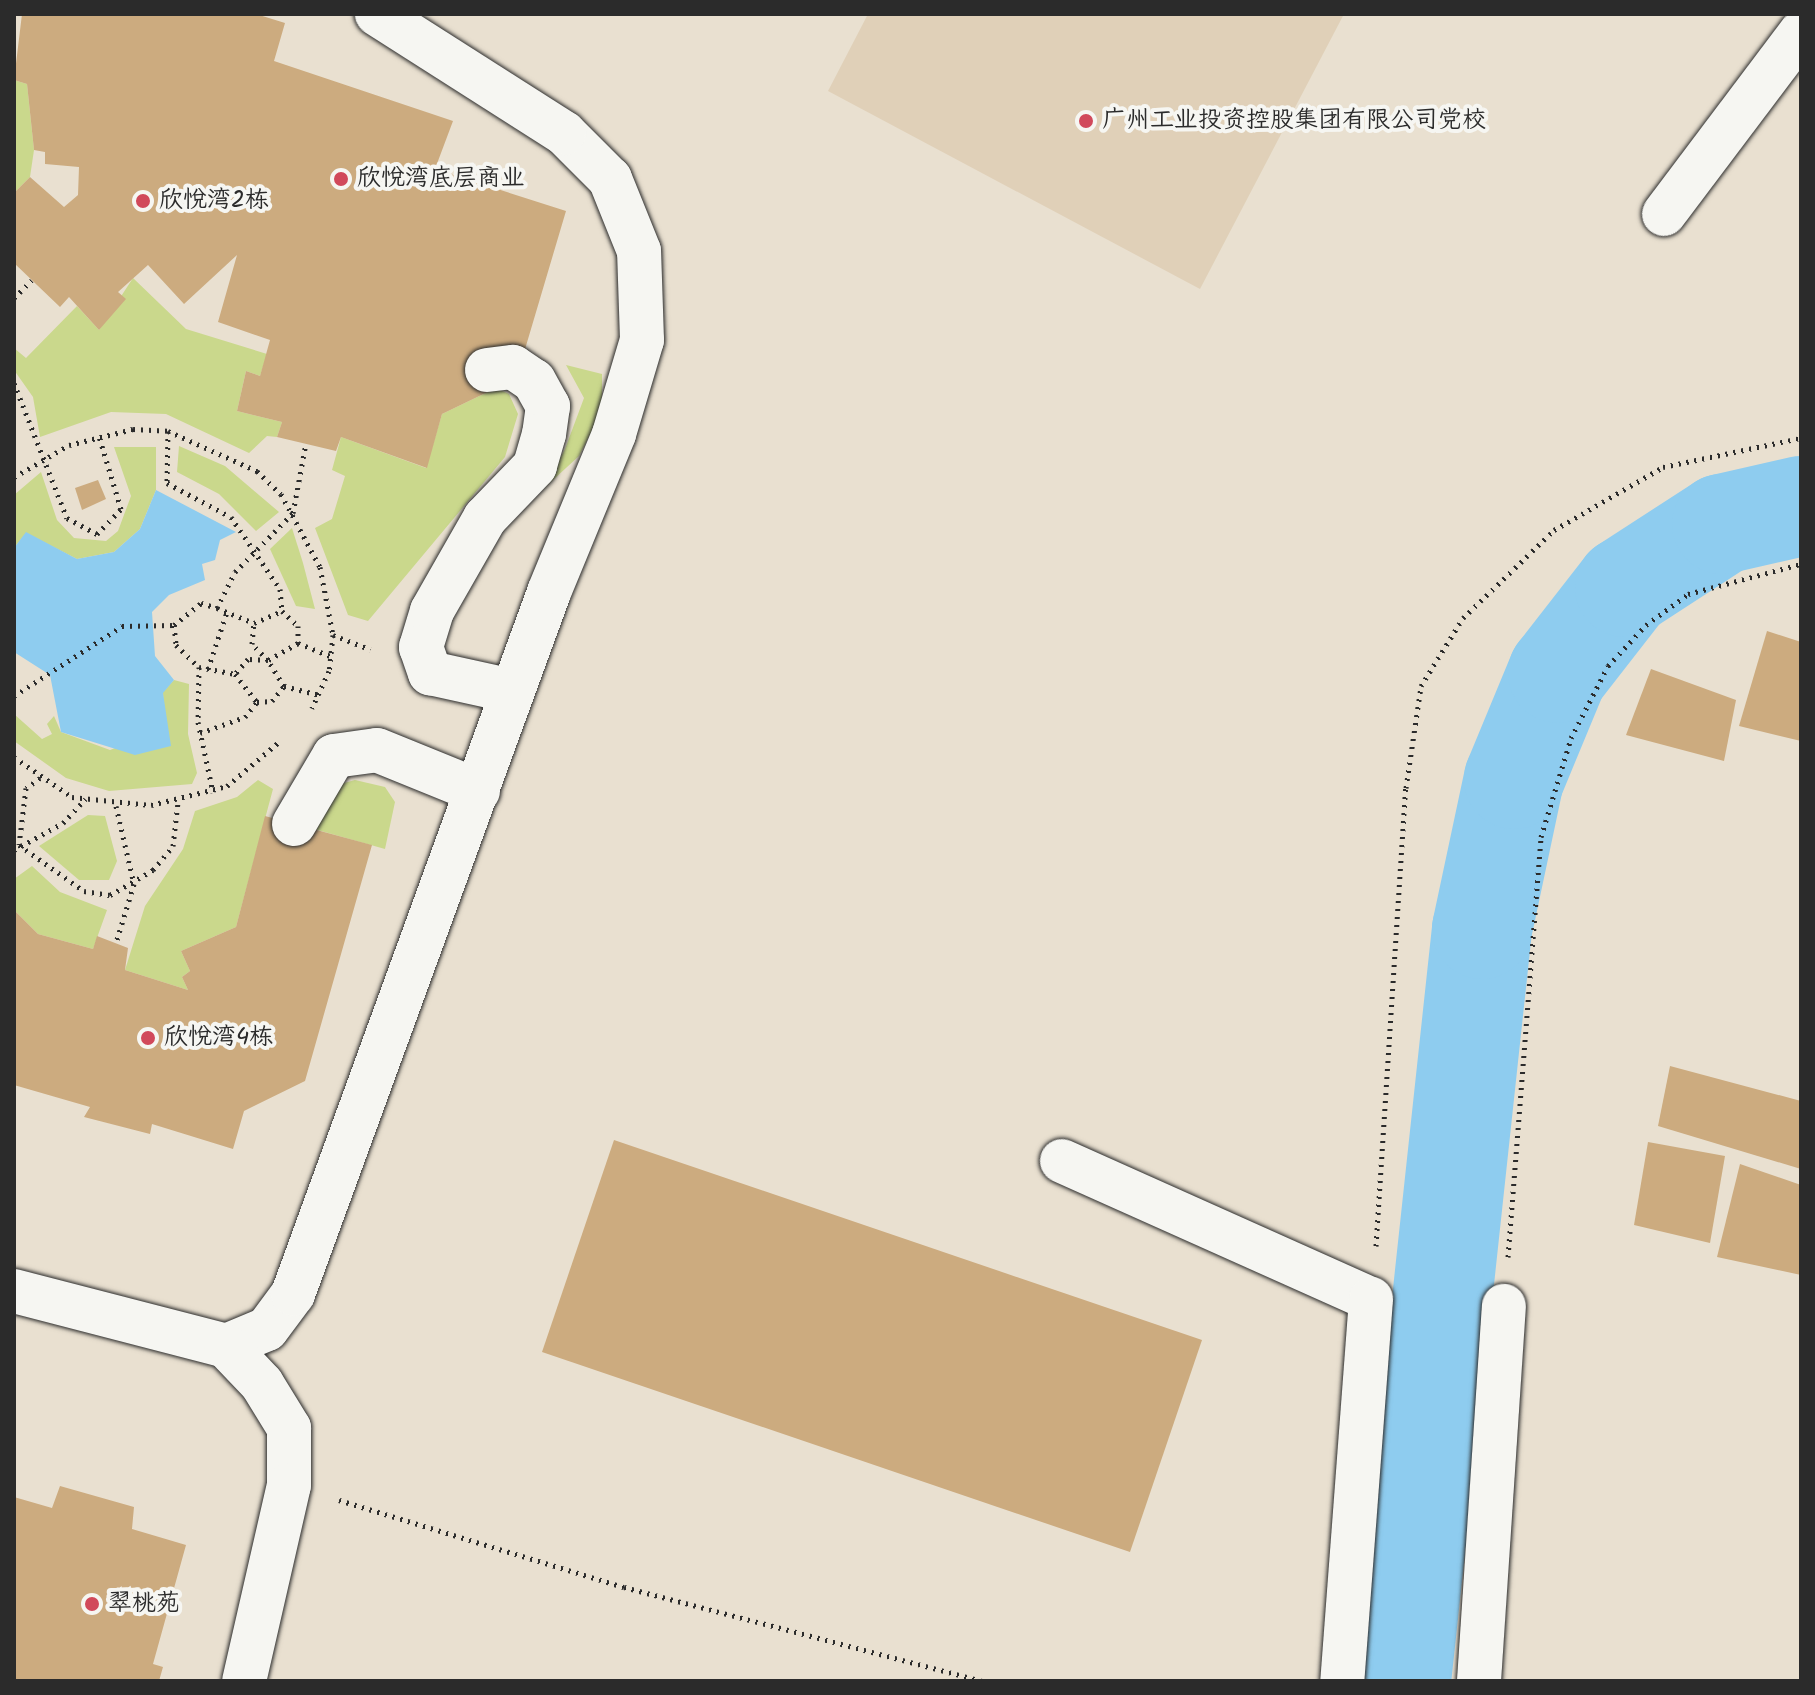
<!DOCTYPE html>
<meta charset="utf-8">
<style>
body{margin:0}
#map{position:relative;width:1815px;height:1695px;overflow:hidden;background:#e9e0d0;font-family:Kalam,"LXGW WenKai TC",sans-serif}
div>[style]{position:absolute}
.built>*{inset:0;background:#e0d0b8}
.green>*{inset:0;background:#cad88c}
.water>*{inset:0;background:#8eccef}
.river>*{height:100px;margin:-50px;padding:0 50px;transform-origin:50px;border-radius:50px;background:#8eccef}
.building>*{inset:0;background:#ccab7f}
.path>*{height:5px;margin-top:-2.5px;transform-origin:0;background:repeating-linear-gradient(90deg,#2b2b2b 0 2px,transparent 0 8px)}
.roads{filter:drop-shadow(0 0 2px #2b2b2b) drop-shadow(0 0 2px #2b2b2b)}
.minor>*{height:44px;margin:-22px;padding:0 22px;transform-origin:22px;border-radius:22px;background:#f6f6f2}
.dots>*{width:22px;height:22px;translate:-50% -50%;box-sizing:border-box;border:4px solid #f6f6f2;border-radius:50%}
span{translate:-50% -50%;white-space:nowrap;text-align:center;line-height:1.15;-webkit-text-stroke:8px #f6f6f2;paint-order:stroke}
.poi-label{font-size:24px;color:#2b2b2b}
.left{translate:0 -50%;text-align:left}
.frame{position:absolute;inset:0;border:16px solid #2b2b2b;pointer-events:none}
</style>
<div id="map">
<div class="built">
<i style="clip-path:polygon(868px 14px,1344px 14px,1200px 289px,828px 91px)"></i>
</div>
<div class="green">
<i style="clip-path:polygon(14px 80px,27px 84px,34px 150px,30px 177px,14px 193px)"></i>
<i style="clip-path:polygon(133px 278px,186px 329px,267px 354px,260px 376px,246px 371px,237px 411px,282px 422px,277px 437px,267px 436px,249px 453px,166px 414px,111px 412px,40px 437px,33px 397px,14px 370px,14px 348px,26px 358px,77px 306px,99px 330px)"></i>
<i style="clip-path:polygon(566px 365px,602px 374px,602px 411px,579px 456px,502px 527px,551px 475px,565px 449px,584px 398px)"></i>
<i style="clip-path:polygon(496px 388px,509px 394px,518px 414px,505px 457px,368px 621px,348px 615px,315px 528px,332px 519px,345px 476px,332px 470px,341px 437px,426px 468px,442px 414px)"></i>
<i style="clip-path:polygon(179px 446px,225px 466px,279px 512px,256px 531px,219px 494px,177px 472px)"></i>
<i style="clip-path:polygon(114px 447px,156px 447px,156px 490px,140px 529px,114px 552px,77px 559px,26px 533px,14px 548px,14px 495px,41px 472px,57px 520px,74px 538px,106px 541px,118px 531px,131px 496px)"></i>
<i style="clip-path:polygon(292px 528px,303px 563px,315px 609px,296px 606px,270px 549px)"></i>
<i style="clip-path:polygon(174px 680px,189px 684px,188px 734px,197px 773px,192px 784px,109px 791px,66px 778px,14px 741px,14px 714px,42px 739px,52px 734px,47px 724px,54px 716px,61px 732px,110px 750px,164px 729px,163px 692px)"></i>
<i style="clip-path:polygon(258px 780px,273px 789px,236px 927px,181px 951px,190px 971px,182px 977px,188px 990px,125px 970px,145px 906px,183px 849px,195px 811px,237px 797px)"></i>
<i style="clip-path:polygon(355px 780px,385px 787px,395px 802px,385px 849px,314px 829px,337px 785px)"></i>
<i style="clip-path:polygon(88px 815px,105px 816px,117px 861px,109px 880px,79px 880px,39px 846px)"></i>
<i style="clip-path:polygon(32px 866px,60px 892px,107px 910px,93px 949px,38px 934px,14px 910px,14px 879px)"></i>
</div>
<div class="water">
<i style="clip-path:polygon(156px 490px,236px 532px,220px 540px,215px 560px,202px 564px,205px 580px,169px 595px,152px 612px,155px 656px,174px 680px,163px 693px,171px 746px,135px 755px,61px 732px,50px 675px,14px 652px,14px 548px,26px 532px,77px 559px,114px 552px,140px 529px)"></i>
</div>
<div class="river">
<i style="left:1401px;top:1681px;width:756px;rotate:-83.85deg"></i>
<i style="left:1482px;top:929px;width:153px;rotate:-78deg"></i>
<i style="left:1514px;top:779px;width:115px;rotate:-67.5deg"></i>
<i style="left:1558px;top:673px;width:109px;rotate:-52.1deg"></i>
<i style="left:1625px;top:587px;width:116px;rotate:-33deg"></i>
<i style="left:1722px;top:524px;width:81px;rotate:-12.8deg"></i>
</div>
<div class="building">
<i style="clip-path:polygon(22px 14px,256px 14px,285px 23px,274px 61px,453px 121px,435px 169px,566px 211px,523px 356px,496px 388px,442px 414px,427px 468px,341px 437px,336px 451px,277px 437px,282px 422px,237px 411px,246px 371px,260px 376px,270px 340px,218px 322px,237px 255px,184px 304px,148px 265px,118px 292px,126px 299px,99px 330px,69px 297px,60px 307px,14px 263px,14px 193px,30px 177px,64px 207px,78px 195px,79px 167px,45px 164px,45px 152px,34px 150px,27px 84px,14px 80px)"></i>
<i style="clip-path:polygon(98px 480px,106px 499px,82px 510px,75px 488px)"></i>
<i style="clip-path:polygon(1767px 631px,1801px 642px,1801px 741px,1739px 726px)"></i>
<i style="clip-path:polygon(1651px 669px,1736px 700px,1724px 761px,1626px 735px)"></i>
<i style="clip-path:polygon(265px 816px,372px 845px,305px 1081px,244px 1111px,233px 1149px,152px 1124px,150px 1134px,84px 1117px,90px 1107px,14px 1085px,14px 910px,38px 934px,93px 949px,97px 936px,128px 948px,125px 970px,188px 990px,182px 977px,190px 971px,181px 951px,236px 927px)"></i>
<i style="clip-path:polygon(1670px 1066px,1801px 1101px,1801px 1169px,1658px 1126px)"></i>
<i style="clip-path:polygon(614px 1140px,1202px 1340px,1130px 1552px,542px 1352px)"></i>
<i style="clip-path:polygon(1648px 1142px,1725px 1156px,1710px 1243px,1634px 1225px)"></i>
<i style="clip-path:polygon(1740px 1164px,1801px 1185px,1801px 1275px,1717px 1257px)"></i>
<i style="clip-path:polygon(60px 1486px,134px 1507px,132px 1529px,186px 1545px,153px 1664px,163px 1667px,159px 1681px,14px 1681px,14px 1497px,52px 1508px)"></i>
</div>
<div class="path">
<i style="left:14px;top:298px;width:25px;rotate:-45deg"></i>
<i style="left:14px;top:383px;width:145px;rotate:68.6deg"></i>
<i style="left:67px;top:518px;width:34px;rotate:28deg"></i>
<i style="left:97px;top:534px;width:35px;rotate:-46deg"></i>
<i style="left:121px;top:509px;width:76px;rotate:-106.8deg"></i>
<i style="left:168px;top:431px;width:52px;rotate:91.1deg"></i>
<i style="left:167px;top:483px;width:72px;rotate:28deg"></i>
<i style="left:231px;top:517px;width:87px;rotate:55.8deg"></i>
<i style="left:280px;top:589px;width:22px;rotate:85deg"></i>
<i style="left:14px;top:477px;width:64px;rotate:-30.2deg"></i>
<i style="left:69px;top:445px;width:66px;rotate:-14deg"></i>
<i style="left:133px;top:429px;width:35px;rotate:3deg"></i>
<i style="left:168px;top:431px;width:98px;rotate:24.2deg"></i>
<i style="left:257px;top:471px;width:33px;rotate:44deg"></i>
<i style="left:281px;top:494px;width:83px;rotate:61.9deg"></i>
<i style="left:320px;top:567px;width:69px;rotate:79.2deg"></i>
<i style="left:333px;top:635px;width:36px;rotate:96deg"></i>
<i style="left:329px;top:671px;width:41px;rotate:114.7deg"></i>
<i style="left:217px;top:608px;width:40px;rotate:22deg"></i>
<i style="left:254px;top:623px;width:30px;rotate:-23deg"></i>
<i style="left:282px;top:611px;width:22px;rotate:43deg"></i>
<i style="left:298px;top:626px;width:17px;rotate:90deg"></i>
<i style="left:298px;top:643px;width:34px;rotate:150deg"></i>
<i style="left:268px;top:660px;width:23px;rotate:-135deg"></i>
<i style="left:252px;top:644px;width:21px;rotate:-85deg"></i>
<i style="left:174px;top:625px;width:20px;rotate:84deg"></i>
<i style="left:176px;top:645px;width:32px;rotate:44deg"></i>
<i style="left:199px;top:667px;width:55px;rotate:91deg"></i>
<i style="left:198px;top:722px;width:72px;rotate:77.9deg"></i>
<i style="left:333px;top:635px;width:40px;rotate:21deg"></i>
<i style="left:298px;top:643px;width:35px;rotate:22deg"></i>
<i style="left:199px;top:667px;width:37px;rotate:11deg"></i>
<i style="left:235px;top:674px;width:36px;rotate:52deg"></i>
<i style="left:257px;top:702px;width:15px;rotate:-4deg"></i>
<i style="left:272px;top:701px;width:19px;rotate:-51deg"></i>
<i style="left:284px;top:686px;width:31px;rotate:-122deg"></i>
<i style="left:268px;top:660px;width:20px;rotate:-177deg"></i>
<i style="left:248px;top:659px;width:20px;rotate:131deg"></i>
<i style="left:208px;top:669px;width:60px;rotate:-71.6deg"></i>
<i style="left:284px;top:686px;width:36px;rotate:14deg"></i>
<i style="left:14px;top:696px;width:129px;rotate:-32.9deg"></i>
<i style="left:122px;top:626px;width:52px;rotate:-1.1deg"></i>
<i style="left:174px;top:625px;width:35px;rotate:-39deg"></i>
<i style="left:201px;top:603px;width:17px;rotate:17deg"></i>
<i style="left:217px;top:608px;width:40px;rotate:-63.4deg"></i>
<i style="left:235px;top:572px;width:83px;rotate:-45.5deg"></i>
<i style="left:293px;top:513px;width:71px;rotate:-79.5deg"></i>
<i style="left:200px;top:733px;width:48px;rotate:-19.6deg"></i>
<i style="left:245px;top:717px;width:19px;rotate:-51deg"></i>
<i style="left:14px;top:757px;width:70px;rotate:34.6deg"></i>
<i style="left:72px;top:797px;width:79px;rotate:5.8deg"></i>
<i style="left:151px;top:805px;width:78px;rotate:-14deg"></i>
<i style="left:227px;top:786px;width:70px;rotate:-40.3deg"></i>
<i style="left:40px;top:778px;width:17px;rotate:144deg"></i>
<i style="left:26px;top:788px;width:57px;rotate:97deg"></i>
<i style="left:19px;top:845px;width:80px;rotate:35.3deg"></i>
<i style="left:84px;top:891px;width:26px;rotate:9deg"></i>
<i style="left:110px;top:895px;width:50px;rotate:-30.2deg"></i>
<i style="left:153px;top:870px;width:31px;rotate:-50deg"></i>
<i style="left:173px;top:846px;width:44px;rotate:-83.5deg"></i>
<i style="left:116px;top:806px;width:80px;rotate:77deg"></i>
<i style="left:134px;top:884px;width:62px;rotate:107deg"></i>
<i style="left:14px;top:850px;width:56px;rotate:-28.9deg"></i>
<i style="left:63px;top:823px;width:33px;rotate:-47deg"></i>
<i style="left:1376px;top:1246px;width:459px;rotate:-86.3deg"></i>
<i style="left:1406px;top:788px;width:103px;rotate:-81.6deg"></i>
<i style="left:1421px;top:686px;width:80px;rotate:-58.3deg"></i>
<i style="left:1463px;top:618px;width:127px;rotate:-44deg"></i>
<i style="left:1554px;top:530px;width:126px;rotate:-30deg"></i>
<i style="left:1663px;top:467px;width:141px;rotate:-11.9deg"></i>
<i style="left:1508px;top:1257px;width:421px;rotate:-85.5deg"></i>
<i style="left:1541px;top:837px;width:103px;rotate:-73.1deg"></i>
<i style="left:1571px;top:738px;width:81px;rotate:-62.8deg"></i>
<i style="left:1608px;top:666px;width:56px;rotate:-47.2deg"></i>
<i style="left:1646px;top:625px;width:52px;rotate:-36.4deg"></i>
<i style="left:1688px;top:594px;width:117px;rotate:-14.9deg"></i>
<i style="left:339px;top:1500px;width:298px;rotate:17deg"></i>
<i style="left:624px;top:1587px;width:371px;rotate:14.7deg"></i>
</div>
<div class="roads">
<div class="minor">
<i style="left:1664px;top:214px;width:228px;rotate:-53deg"></i>
<i style="left:487px;top:370px;width:26px;rotate:-7deg"></i>
<i style="left:513px;top:367px;width:25px;rotate:34deg"></i>
<i style="left:534px;top:381px;width:29px;rotate:61deg"></i>
<i style="left:548px;top:406px;width:28px;rotate:98deg"></i>
<i style="left:544px;top:434px;width:33px;rotate:106deg"></i>
<i style="left:535px;top:466px;width:72px;rotate:133.9deg"></i>
<i style="left:485px;top:518px;width:107px;rotate:119.7deg"></i>
<i style="left:432px;top:611px;width:38px;rotate:107deg"></i>
<i style="left:421px;top:647px;width:28px;rotate:71deg"></i>
<i style="left:430px;top:673px;width:84px;rotate:12.4deg"></i>
<i style="left:294px;top:824px;width:79px;rotate:-59.5deg"></i>
<i style="left:334px;top:756px;width:43px;rotate:-7.9deg"></i>
<i style="left:377px;top:750px;width:109px;rotate:22.1deg"></i>
<i style="left:1062px;top:1161px;width:338px;rotate:24.1deg"></i>
<i style="left:1371px;top:1299px;width:383px;rotate:94.3deg"></i>
<i style="left:14px;top:1291px;width:219px;rotate:14.5deg"></i>
<i style="left:226px;top:1346px;width:44px;rotate:-22.5deg"></i>
<i style="left:267px;top:1329px;width:44px;rotate:-53.4deg"></i>
<i style="left:293px;top:1294px;width:747px;rotate:-69.96deg"></i>
<i style="left:549px;top:592px;width:171px;rotate:-67.6deg"></i>
<i style="left:614px;top:434px;width:98px;rotate:-73.4deg"></i>
<i style="left:642px;top:340px;width:89px;rotate:-91.9deg"></i>
<i style="left:639px;top:251px;width:78px;rotate:-111.9deg"></i>
<i style="left:610px;top:179px;width:65px;rotate:-135deg"></i>
<i style="left:564px;top:133px;width:222px;rotate:-147.5deg"></i>
<i style="left:226px;top:1346px;width:52px;rotate:46.5deg"></i>
<i style="left:262px;top:1384px;width:52px;rotate:58.5deg"></i>
<i style="left:289px;top:1428px;width:57px;rotate:90deg"></i>
<i style="left:289px;top:1485px;width:201px;rotate:102.9deg"></i>
<i style="left:1479px;top:1681px;width:376px;rotate:-86.2deg"></i>
</div>
</div>
<div class="dots">
<i style="left:1086px;top:121px;background:#d1495b"></i>
<i style="left:341px;top:179px;background:#d1495b"></i>
<i style="left:143px;top:201px;background:#d1495b"></i>
<i style="left:148px;top:1038px;background:#d1495b"></i>
<i style="left:92px;top:1604px;background:#d1495b"></i>
</div>
<div class="poi-label">
<span class="left" style="left:1102px;top:121px">广州工业投资控股集团有限公司党校</span>
<span class="left" style="left:357px;top:179px">欣悦湾底层商业</span>
<span class="left" style="left:159px;top:201px">欣悦湾2栋</span>
<span class="left" style="left:164px;top:1038px">欣悦湾4栋</span>
<span class="left" style="left:108px;top:1604px">翠桃苑</span>
</div>
<div class="frame"></div>
</div>
